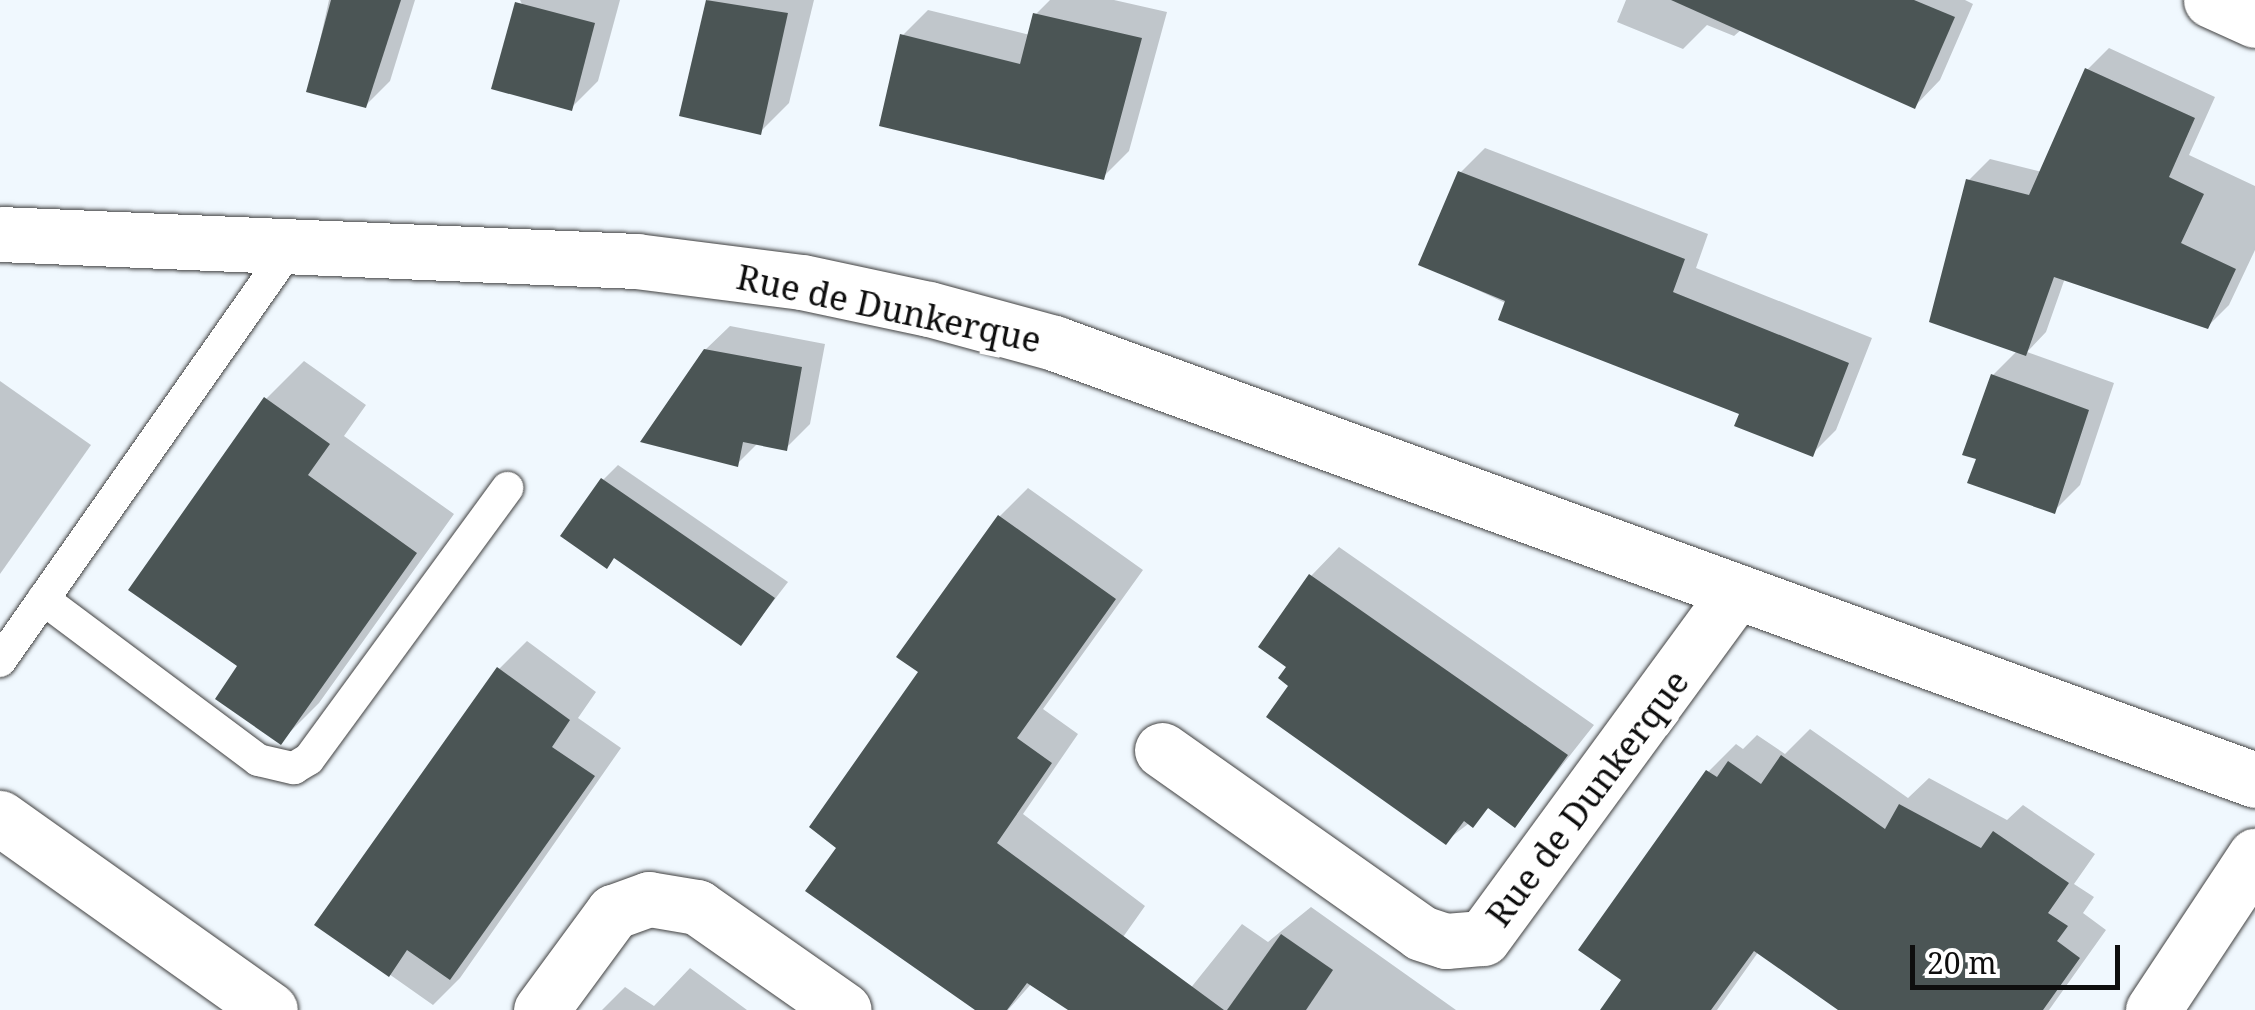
<!DOCTYPE html>
<style>
body{margin:0}
#map{position:relative;width:2255px;height:1010px;overflow:hidden;background:#f0f8fe;font-family:"Noto Serif",serif}
div>[style]{position:absolute}
.shadow>*{inset:0;background:#0003}
.building>*{inset:0;background:#4b5555}
.roads{filter:drop-shadow(0 0 2px #414141) drop-shadow(0 0 2px #414141)}
.service>*{height:32px;margin:-16px;padding:0 16px;transform-origin:16px;border-radius:16px;background:#fff}
.minor>*{height:55px;margin:-27.5px;padding:0 27.5px;transform-origin:27.5px;border-radius:27.5px;background:#fff}
.tertiary>*{height:55px;margin:-27.5px;padding:0 27.5px;transform-origin:27.5px;border-radius:27.5px;background:#fff}
span{translate:-50% -50%;white-space:nowrap;text-align:center;line-height:1.15;-webkit-text-stroke:10px #fff;paint-order:stroke}
.street-label{font-size:35px;color:#0e0e0e}
.scale{position:absolute;left:1910px;top:945px;width:210px;height:45px;box-sizing:border-box;border:5px solid #0e0e0e;border-top:0;padding-left:12px;font-size:30px;line-height:35px;white-space:nowrap;color:#0e0e0e;-webkit-text-stroke:8px #fff;paint-order:stroke}
</style>
<div id="map">
<div class="shadow">
<i style="clip-path:polygon(329px 0,415px 0,390px 81px,365px 106px,309px 90px)"></i>
<i style="clip-path:polygon(520px 0,620px 0,598px 81px,571px 108px)"></i>
<i style="clip-path:polygon(708px 0,814px 0,789px 103px,760px 132px,682px 115px)"></i>
<i style="clip-path:polygon(1050px 0,1114px 0,1167px 12px,1129px 151px,1103px 177px,902px 36px,928px 10px,1030px 35px,1036px 14px)"></i>
<i style="clip-path:polygon(1626px 0,1965px 0,1973px 4px,1940px 80px,1915px 106px,1742px 29px,1734px 36px,1707px 25px,1683px 49px,1617px 22px)"></i>
<i style="clip-path:polygon(2109px 48px,2215px 97px,2189px 155px,2255px 186px,2255px 250px,2229px 305px,2208px 326px,2065px 278px,2046px 332px,2027px 352px,2114px 383px,2080px 485px,2054px 511px,1979px 458px,1993px 375px,2017px 351px,1969px 180px,1990px 159px,2042px 172px,2087px 70px)"></i>
<i style="clip-path:polygon(1485px 148px,1708px 234px,1696px 268px,1872px 338px,1836px 430px,1812px 454px,1742px 412px,1421px 264px,1461px 172px)"></i>
<i style="clip-path:polygon(730px 326px,825px 344px,810px 424px,786px 448px,758px 443px,737px 464px,705px 350px)"></i>
<i style="clip-path:polygon(304px 361px,366px 405px,344px 436px,454px 514px,319px 703px,281px 741px,241px 666px,266px 399px)"></i>
<i style="clip-path:polygon(0 381px,91px 445px,0 574px)"></i>
<i style="clip-path:polygon(618px 465px,788px 582px,741px 643px,603px 480px)"></i>
<i style="clip-path:polygon(1028px 488px,1143px 570px,1043px 709px,1078px 734px,1023px 814px,1145px 906px,1094px 978px,1032px 983px,1008px 1010px,980px 1010px,840px 847px,1000px 516px)"></i>
<i style="clip-path:polygon(1339px 547px,1594px 725px,1515px 825px,1490px 807px,1446px 841px,1291px 686px,1311px 576px)"></i>
<i style="clip-path:polygon(527px 641px,596px 692px,578px 718px,621px 748px,460px 978px,433px 1005px,318px 924px,499px 669px)"></i>
<i style="clip-path:polygon(1810px 729px,1908px 798px,1929px 778px,2007px 820px,2023px 805px,2095px 854px,2074px 884px,2094px 897px,2083px 913px,2106px 930px,2049px 1010px,1842px 1010px,1759px 951px,1717px 1010px,1603px 1010px,1625px 980px,1708px 772px,1736px 744px,1743px 749px,1757px 735px,1785px 754px)"></i>
<i style="clip-path:polygon(1311px 907px,1456px 1010px,1173px 1010px,1242px 924px,1268px 942px)"></i>
<i style="clip-path:polygon(690px 968px,747px 1010px,602px 1010px,625px 987px,654px 1006px)"></i>
</div>
<div class="building">
<i style="clip-path:polygon(331px 0,401px 0,366px 108px,306px 92px)"></i>
<i style="clip-path:polygon(706px 0,788px 13px,761px 135px,679px 116px)"></i>
<i style="clip-path:polygon(1671px 0,1914px 0,1955px 17px,1915px 109px)"></i>
<i style="clip-path:polygon(515px 2px,595px 23px,572px 111px,491px 89px)"></i>
<i style="clip-path:polygon(1033px 13px,1142px 38px,1104px 180px,879px 126px,900px 34px,1020px 64px)"></i>
<i style="clip-path:polygon(2085px 68px,2195px 118px,2169px 177px,2204px 194px,2181px 243px,2236px 269px,2208px 329px,2054px 277px,2026px 356px,1929px 322px,1966px 179px,2029px 195px)"></i>
<i style="clip-path:polygon(1458px 171px,1685px 259px,1673px 292px,1849px 363px,1813px 457px,1734px 426px,1739px 414px,1498px 320px,1505px 301px,1418px 265px)"></i>
<i style="clip-path:polygon(704px 349px,802px 367px,787px 451px,743px 442px,738px 467px,640px 442px)"></i>
<i style="clip-path:polygon(1991px 374px,2089px 410px,2055px 514px,1967px 483px,1976px 459px,1962px 455px)"></i>
<i style="clip-path:polygon(264px 397px,330px 444px,308px 475px,417px 553px,281px 745px,215px 699px,237px 666px,128px 590px)"></i>
<i style="clip-path:polygon(601px 478px,775px 598px,741px 646px,614px 558px,607px 569px,560px 536px)"></i>
<i style="clip-path:polygon(998px 515px,1116px 599px,1017px 738px,1052px 763px,997px 843px,1224px 1010px,1068px 1010px,1027px 983px,1007px 1010px,975px 1010px,805px 891px,836px 848px,809px 827px,918px 672px,896px 657px)"></i>
<i style="clip-path:polygon(1309px 574px,1568px 755px,1515px 828px,1488px 808px,1473px 828px,1464px 821px,1446px 845px,1266px 717px,1288px 686px,1278px 678px,1286px 667px,1258px 647px)"></i>
<i style="clip-path:polygon(497px 667px,570px 720px,552px 747px,595px 776px,450px 980px,407px 950px,389px 977px,314px 925px)"></i>
<i style="clip-path:polygon(1781px 755px,1885px 829px,1899px 804px,1981px 848px,1993px 831px,2069px 883px,2048px 913px,2068px 926px,2057px 941px,2080px 958px,2043px 1010px,1838px 1010px,1754px 951px,1711px 1010px,1600px 1010px,1621px 980px,1578px 950px,1706px 770px,1717px 777px,1728px 761px,1761px 784px)"></i>
<i style="clip-path:polygon(1281px 934px,1333px 970px,1306px 1010px,1227px 1010px)"></i>
</div>
<div class="roads">
<div class="service">
<i style="left:43px;top:599px;width:269px;rotate:36.8deg"></i>
<i style="left:258px;top:760px;width:37px;rotate:13deg"></i>
<i style="left:294px;top:768px;width:17px;rotate:-31deg"></i>
<i style="left:309px;top:759px;width:336px;rotate:-53.8deg"></i>
<i style="left:0;top:661px;width:508px;rotate:-54.93deg"></i>
</div>
<div class="minor">
<i style="left:2211px;top:0;width:48px;rotate:24.4deg"></i>
<i style="left:1162px;top:750px;width:317px;rotate:35.2deg"></i>
<i style="left:1421px;top:933px;width:26px;rotate:18deg"></i>
<i style="left:1446px;top:941px;width:37px;rotate:-5deg"></i>
<i style="left:1483px;top:938px;width:429px;rotate:-53.8deg"></i>
<i style="left:0;top:818px;width:331px;rotate:35.4deg"></i>
<i style="left:541px;top:1010px;width:122px;rotate:-53.7deg"></i>
<i style="left:613px;top:912px;width:38px;rotate:-20deg"></i>
<i style="left:649px;top:899px;width:49px;rotate:9.5deg"></i>
<i style="left:697px;top:907px;width:179px;rotate:35deg"></i>
<i style="left:2153px;top:1010px;width:185px;rotate:-56.5deg"></i>
</div>
<div class="tertiary">
<i style="left:0;top:234px;width:637px;rotate:2.43deg"></i>
<i style="left:636px;top:261px;width:167px;rotate:7.2deg"></i>
<i style="left:802px;top:282px;width:130px;rotate:12deg"></i>
<i style="left:929px;top:309px;width:130px;rotate:15.2deg"></i>
<i style="left:1054px;top:343px;width:1278px;rotate:19.99deg"></i>
</div>
</div>
<div class="street-label">
<span style="left:889px;top:308px;rotate:12deg">Rue de Dunkerque</span>
<span style="left:1587px;top:798px;rotate:-53deg">Rue de Dunkerque</span>
</div>
<div class="scale">20 m</div>
</div>
